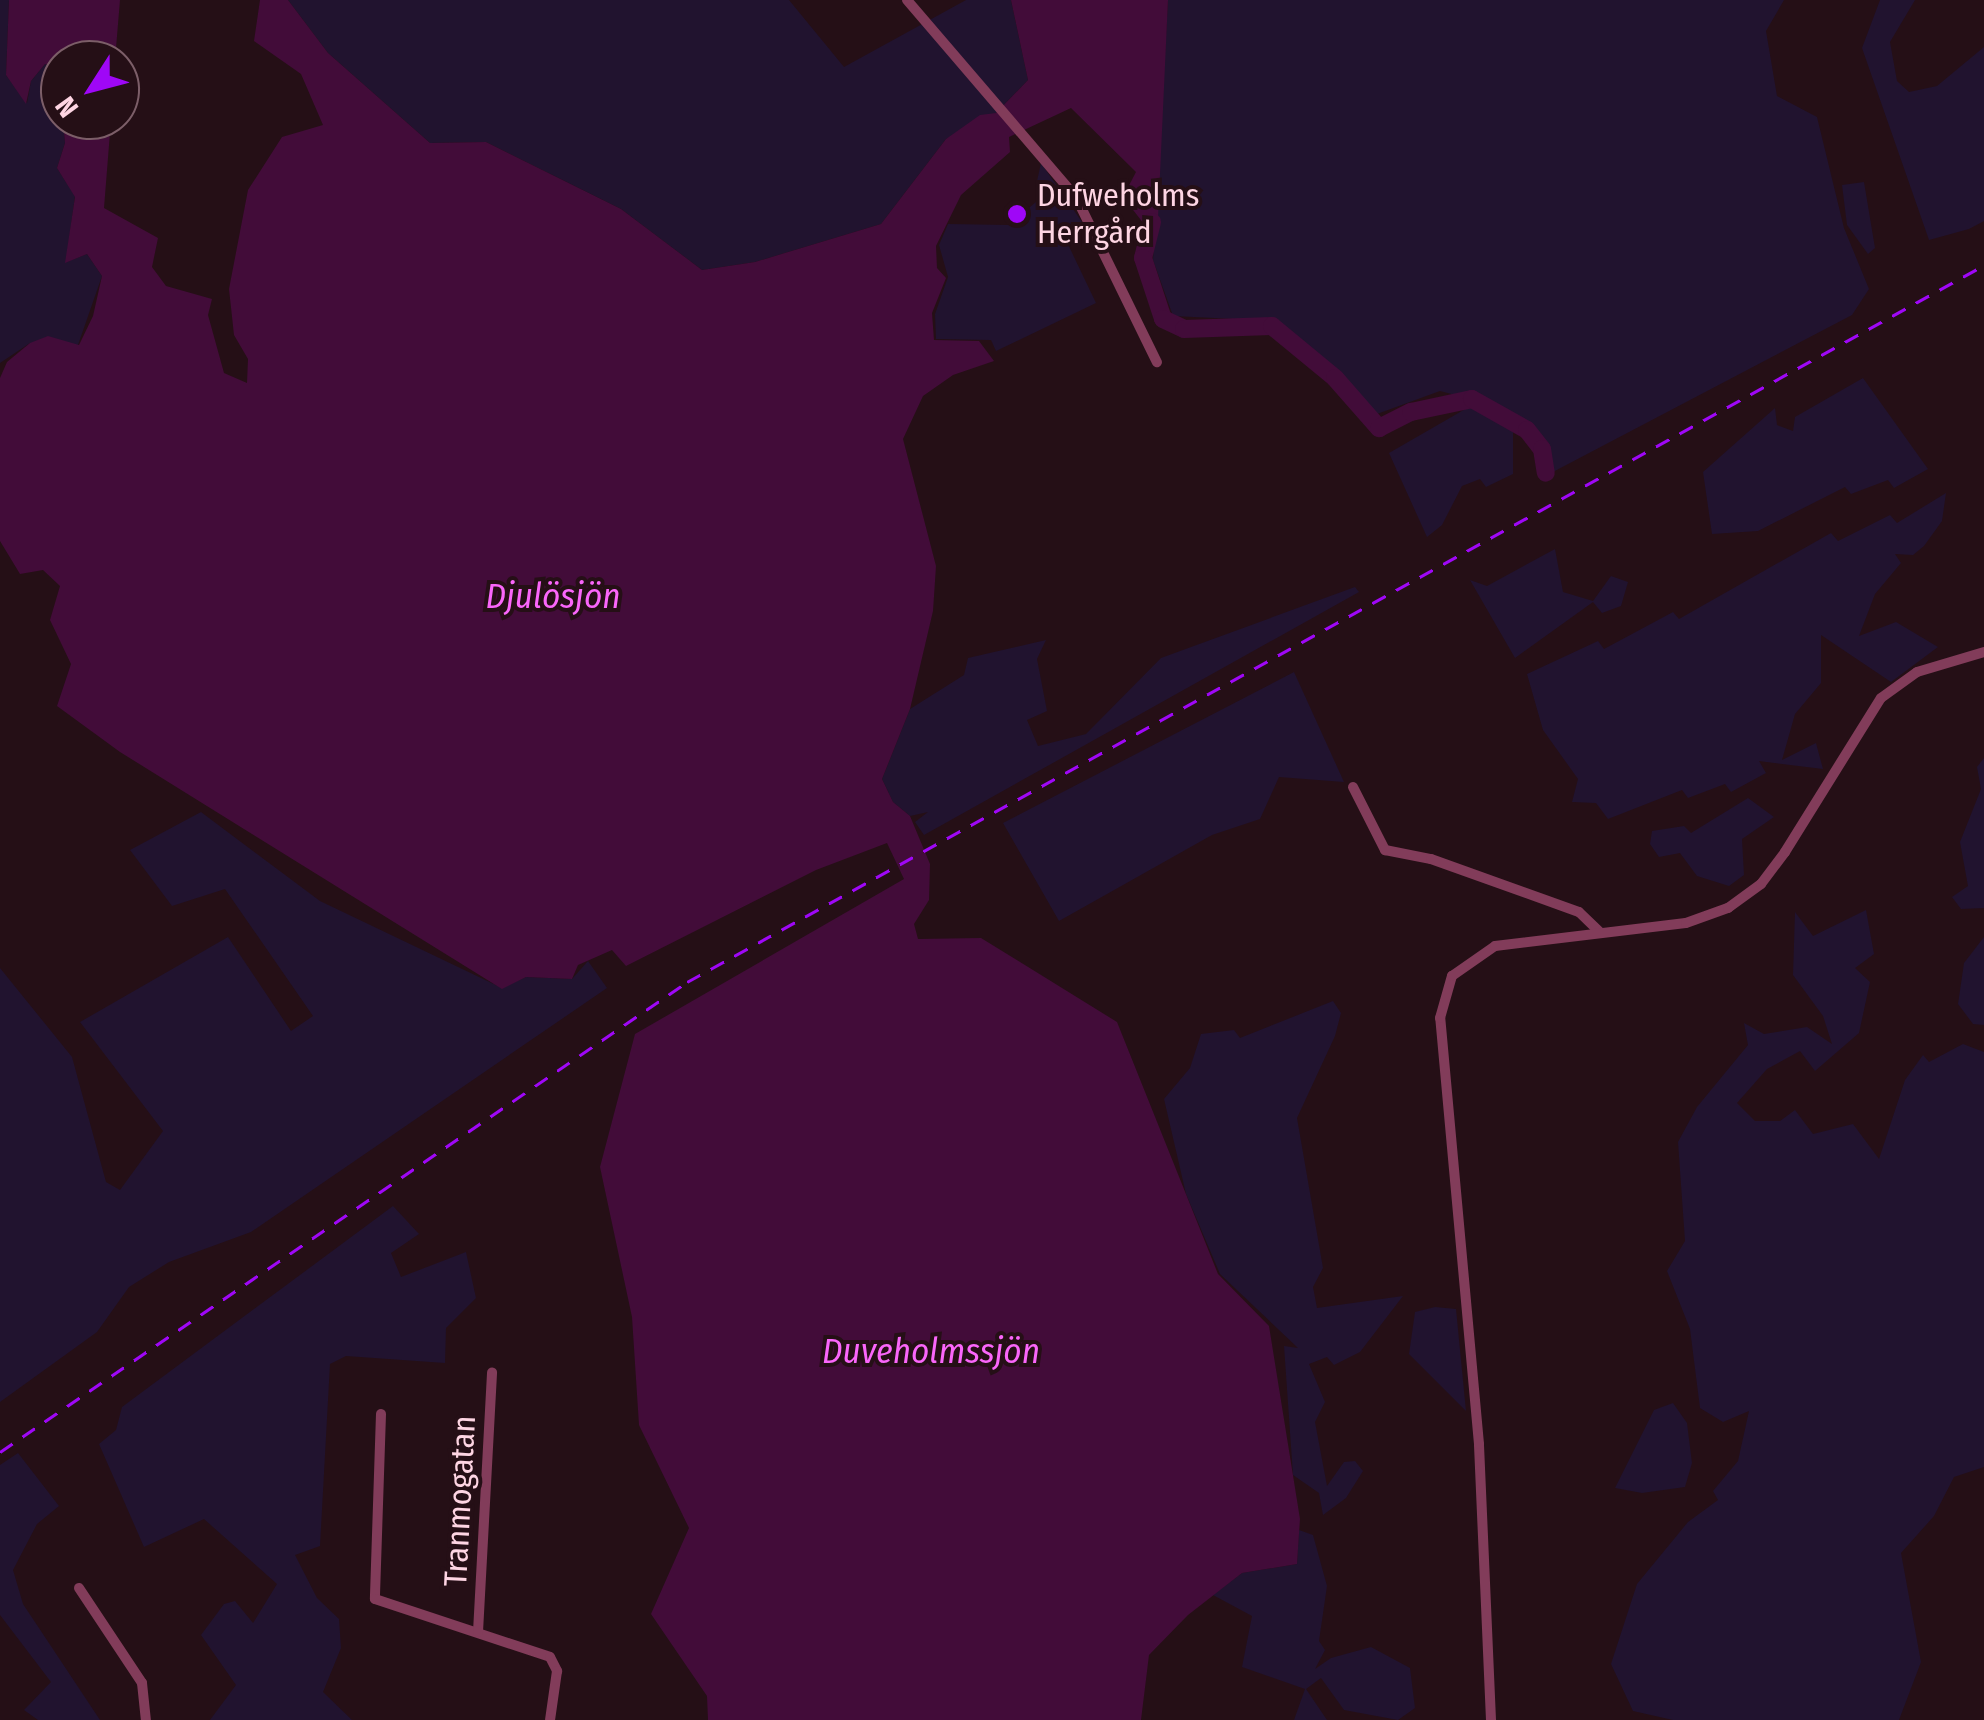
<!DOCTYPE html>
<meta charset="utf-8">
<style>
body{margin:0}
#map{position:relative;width:1984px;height:1720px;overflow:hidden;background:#250f16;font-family:"Fira Sans Condensed",sans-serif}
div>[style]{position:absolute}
.green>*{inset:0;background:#21132f}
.water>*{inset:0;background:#420c39}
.river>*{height:18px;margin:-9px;padding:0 9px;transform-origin:9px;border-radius:9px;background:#420c39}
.minor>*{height:10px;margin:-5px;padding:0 5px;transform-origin:5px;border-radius:5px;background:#823c5a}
.rail>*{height:2.5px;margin-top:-1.25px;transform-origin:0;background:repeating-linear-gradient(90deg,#9f07f7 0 15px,transparent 0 27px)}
.dots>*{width:28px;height:28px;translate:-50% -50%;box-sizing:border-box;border:5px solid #250f16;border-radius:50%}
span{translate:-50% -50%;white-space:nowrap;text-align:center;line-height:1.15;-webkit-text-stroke:8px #250f16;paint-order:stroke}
.poi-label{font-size:32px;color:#fed5e3}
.left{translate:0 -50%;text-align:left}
.street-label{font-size:32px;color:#fed5e3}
.water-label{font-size:35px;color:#fa66fa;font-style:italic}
.north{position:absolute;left:40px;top:40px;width:100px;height:100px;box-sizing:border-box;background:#250f16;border:2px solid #7c5e68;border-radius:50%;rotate:234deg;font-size:28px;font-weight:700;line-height:40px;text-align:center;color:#fed5e3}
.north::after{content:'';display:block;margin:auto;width:35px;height:45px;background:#9f07f7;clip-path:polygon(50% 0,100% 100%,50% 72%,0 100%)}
</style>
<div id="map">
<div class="green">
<i style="clip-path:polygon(0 0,9px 0,6px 75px,27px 103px,31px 81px,45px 64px,60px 69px,65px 143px,57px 168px,75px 196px,66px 262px,87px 254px,102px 276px,78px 345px,30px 343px,0 363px)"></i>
<i style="clip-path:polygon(288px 0,789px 0,844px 67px,966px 0,1011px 0,1028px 80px,996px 113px,946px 139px,881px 224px,755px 262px,702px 270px,621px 209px,486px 142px,430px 143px,328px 53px)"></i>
<i style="clip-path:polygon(1168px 0,1784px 0,1766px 31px,1777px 96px,1817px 117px,1844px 228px,1869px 289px,1852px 315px,1551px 473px,1539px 438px,1478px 401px,1440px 391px,1377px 414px,1276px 321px,1173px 316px,1153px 260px)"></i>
<i style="clip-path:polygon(1880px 0,1915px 0,1890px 42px,1897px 81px,1909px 92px,1937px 86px,1984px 47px,1984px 221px,1969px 229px,1929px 240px,1862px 48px)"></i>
<i style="clip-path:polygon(1041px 163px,1082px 222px,1065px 238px,1096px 303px,996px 351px,991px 340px,936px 339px,935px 314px,948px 277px,939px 245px,948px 224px,1009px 225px,1050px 190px,1048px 182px,1037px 181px)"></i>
<i style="clip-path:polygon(1864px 182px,1875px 248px,1868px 254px,1847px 225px,1842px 185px)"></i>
<i style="clip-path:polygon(1863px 378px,1928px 469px,1894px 488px,1888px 480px,1851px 494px,1845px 487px,1758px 531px,1712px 534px,1703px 472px,1775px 408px,1777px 425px,1793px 431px,1795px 417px)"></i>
<i style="clip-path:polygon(1474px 404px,1513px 425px,1513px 474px,1486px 487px,1480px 479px,1462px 486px,1442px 525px,1427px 537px,1389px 453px)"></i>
<i style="clip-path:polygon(1946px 493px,1942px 521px,1924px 546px,1913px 555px,1895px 554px,1901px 563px,1875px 594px,1859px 636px,1896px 622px,1938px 647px,1891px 682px,1821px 635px,1821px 683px,1795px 714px,1782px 760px,1816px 743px,1823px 769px,1759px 761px,1766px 773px,1731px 792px,1725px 784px,1688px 798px,1682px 790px,1608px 819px,1596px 803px,1572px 802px,1578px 779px,1543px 730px,1527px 674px,1598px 641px,1604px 649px,1673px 612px,1679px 619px,1831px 533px,1838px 541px,1890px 515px,1897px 523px)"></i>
<i style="clip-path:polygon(1555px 549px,1563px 592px,1593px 601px,1611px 576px,1628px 582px,1621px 606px,1602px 613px,1593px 602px,1515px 658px,1470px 580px,1487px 586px)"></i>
<i style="clip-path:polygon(1355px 587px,1359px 592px,924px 835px,915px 822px,928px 812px,910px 816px,893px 802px,882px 779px,910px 709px,964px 675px,968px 658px,1046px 640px,1037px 659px,1047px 711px,1027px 720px,1038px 746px,1086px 734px,1161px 658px)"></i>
<i style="clip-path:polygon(1294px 672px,1344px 782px,1279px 777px,1260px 819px,1212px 835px,1059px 921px,1003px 823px)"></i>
<i style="clip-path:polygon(1984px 758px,1984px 908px,1961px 909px,1952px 897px,1968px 886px,1960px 842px,1981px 789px,1977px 767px)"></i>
<i style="clip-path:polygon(1748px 798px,1774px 817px,1742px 839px,1744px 875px,1729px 886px,1697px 876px,1680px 853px,1659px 857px,1650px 844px,1652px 831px,1684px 826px,1691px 833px)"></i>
<i style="clip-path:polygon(201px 812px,320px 901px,502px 988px,526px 977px,572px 979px,588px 961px,607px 988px,251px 1232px,169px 1262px,129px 1287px,97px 1332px,0 1402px,0 968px,72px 1057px,106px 1182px,120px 1190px,163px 1131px,80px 1022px,228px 937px,291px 1031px,313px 1016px,225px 889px,172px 906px,130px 850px)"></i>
<i style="clip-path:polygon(1866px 910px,1874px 954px,1855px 968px,1870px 982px,1859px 1033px,1815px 1071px,1800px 1051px,1767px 1069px,1737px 1103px,1755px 1121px,1780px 1121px,1795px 1110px,1813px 1134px,1853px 1124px,1879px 1159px,1905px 1080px,1923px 1055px,1929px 1062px,1963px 1044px,1984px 1052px,1984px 1467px,1954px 1477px,1934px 1516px,1901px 1553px,1921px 1662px,1899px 1720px,1673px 1720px,1633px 1711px,1611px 1664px,1637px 1584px,1688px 1522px,1718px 1500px,1713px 1491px,1738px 1461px,1749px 1411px,1723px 1422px,1700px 1408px,1690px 1329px,1667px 1271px,1685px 1241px,1678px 1142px,1697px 1107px,1748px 1045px,1744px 1023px,1764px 1034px,1807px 1027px,1832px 1044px,1823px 1016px,1793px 975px,1795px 912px,1813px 936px)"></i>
<i style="clip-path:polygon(1984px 937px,1984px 1025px,1973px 1024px,1958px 1004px,1964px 963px)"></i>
<i style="clip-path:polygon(1333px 1001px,1341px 1013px,1335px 1036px,1297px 1118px,1323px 1268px,1313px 1287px,1317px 1308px,1403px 1296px,1360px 1352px,1334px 1365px,1327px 1357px,1309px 1364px,1325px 1402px,1315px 1422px,1327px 1486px,1344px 1462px,1355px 1461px,1363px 1471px,1346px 1498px,1323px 1515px,1319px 1493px,1293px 1475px,1284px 1346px,1298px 1348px,1220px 1274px,1186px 1194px,1164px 1099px,1190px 1068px,1201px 1034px,1234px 1030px,1240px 1038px)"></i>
<i style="clip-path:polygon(393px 1206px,419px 1234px,391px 1253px,401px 1277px,466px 1252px,476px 1298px,446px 1328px,445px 1363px,346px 1356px,330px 1364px,320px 1546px,295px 1555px,317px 1598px,339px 1619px,341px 1648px,323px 1692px,352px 1720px,210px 1720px,236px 1685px,201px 1635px,224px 1604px,235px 1601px,253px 1623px,277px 1584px,204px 1519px,144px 1547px,99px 1444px,116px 1430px,122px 1407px)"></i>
<i style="clip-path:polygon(1435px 1307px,1456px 1309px,1466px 1411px,1409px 1354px,1415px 1312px)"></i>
<i style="clip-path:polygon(1673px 1403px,1687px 1423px,1692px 1463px,1685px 1487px,1642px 1493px,1615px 1488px,1654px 1410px)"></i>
<i style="clip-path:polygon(18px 1453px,59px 1506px,37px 1524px,13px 1570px,23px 1604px,100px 1720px,38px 1720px,24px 1710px,51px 1682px,0 1615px,0 1465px)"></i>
<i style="clip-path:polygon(1299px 1530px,1313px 1535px,1327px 1586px,1319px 1641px,1325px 1650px,1315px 1669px,1331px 1658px,1371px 1647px,1410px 1668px,1415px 1708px,1398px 1720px,1344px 1710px,1321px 1678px,1306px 1689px,1327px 1720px,1294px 1720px,1305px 1689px,1242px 1667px,1252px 1616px,1213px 1595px,1242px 1573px,1297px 1564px)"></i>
</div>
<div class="water">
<i style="clip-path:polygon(9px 0,120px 0,115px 60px,60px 60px,60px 69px,45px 64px,31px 81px,26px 104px,6px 75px)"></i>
<i style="clip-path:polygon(260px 0,288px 0,328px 53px,430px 143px,486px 142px,621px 209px,702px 270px,755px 262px,881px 224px,946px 139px,980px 115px,996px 113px,1028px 80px,1011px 0,1168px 0,1158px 218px,1144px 224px,1123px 197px,1136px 172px,1071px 108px,1009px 137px,1010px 152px,961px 195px,936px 246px,937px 268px,946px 278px,932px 313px,934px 340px,979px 341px,994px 361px,953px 375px,923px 396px,903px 439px,936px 566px,933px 611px,910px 709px,882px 779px,893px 802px,910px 816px,930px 864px,929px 900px,914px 924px,918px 939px,981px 938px,1117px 1022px,1218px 1274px,1269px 1326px,1300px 1519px,1297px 1564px,1242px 1573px,1188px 1615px,1149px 1655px,1141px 1720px,708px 1720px,707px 1696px,651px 1614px,689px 1528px,639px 1425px,632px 1317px,600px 1167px,635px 1034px,904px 879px,887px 843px,816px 870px,626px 966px,612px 950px,578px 965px,572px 979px,526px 977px,502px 989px,120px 752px,57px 706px,71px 664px,50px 620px,60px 586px,43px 570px,20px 574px,0 541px,0 378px,7px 362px,30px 343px,48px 336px,79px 345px,93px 316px,102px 276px,87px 254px,65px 263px,75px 197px,57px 168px,65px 143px,63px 120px,111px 120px,104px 208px,158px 238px,152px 267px,166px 286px,212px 299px,208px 315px,224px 373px,247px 383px,248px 359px,234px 335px,229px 289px,248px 190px,282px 137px,323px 125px,301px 74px,254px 41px)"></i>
</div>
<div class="river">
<i style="left:1152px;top:222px;width:37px;rotate:104deg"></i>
<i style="left:1143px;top:258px;width:64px;rotate:71.8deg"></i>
<i style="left:1163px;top:319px;width:23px;rotate:25deg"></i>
<i style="left:1184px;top:329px;width:88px;rotate:-2deg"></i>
<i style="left:1272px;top:326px;width:82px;rotate:39.5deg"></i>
<i style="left:1335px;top:378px;width:67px;rotate:48.7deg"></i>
<i style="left:1379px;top:428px;width:36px;rotate:-27deg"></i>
<i style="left:1411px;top:412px;width:62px;rotate:-12deg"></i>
<i style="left:1472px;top:399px;width:63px;rotate:29.4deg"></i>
<i style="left:1527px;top:430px;width:24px;rotate:52deg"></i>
<i style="left:1542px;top:449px;width:24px;rotate:81deg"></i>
</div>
<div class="minor">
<i style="left:907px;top:0;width:260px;rotate:49.4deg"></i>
<i style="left:1076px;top:197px;width:184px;rotate:63.9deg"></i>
<i style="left:1353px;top:787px;width:71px;rotate:63.1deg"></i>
<i style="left:1385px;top:850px;width:47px;rotate:11.1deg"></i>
<i style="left:1431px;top:859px;width:157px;rotate:19.7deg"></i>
<i style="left:1579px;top:912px;width:29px;rotate:44deg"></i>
<i style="left:381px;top:1414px;width:185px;rotate:91.9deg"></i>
<i style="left:375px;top:1599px;width:184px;rotate:18.3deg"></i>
<i style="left:550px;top:1657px;width:16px;rotate:63deg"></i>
<i style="left:557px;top:1671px;width:49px;rotate:98.1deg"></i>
<i style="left:79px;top:1588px;width:114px;rotate:56.4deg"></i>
<i style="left:142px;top:1683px;width:37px;rotate:84deg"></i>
<i style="left:478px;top:1632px;width:260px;rotate:-86.9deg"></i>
<i style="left:1491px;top:1720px;width:276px;rotate:-92.5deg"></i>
<i style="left:1479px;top:1444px;width:428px;rotate:-95.2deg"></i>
<i style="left:1440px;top:1018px;width:44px;rotate:-74.1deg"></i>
<i style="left:1452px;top:976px;width:52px;rotate:-34.9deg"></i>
<i style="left:1495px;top:946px;width:192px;rotate:-6.9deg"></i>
<i style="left:1686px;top:923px;width:45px;rotate:-19.7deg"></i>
<i style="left:1728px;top:908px;width:41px;rotate:-36deg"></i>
<i style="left:1761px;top:884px;width:40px;rotate:-53deg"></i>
<i style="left:1785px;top:852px;width:181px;rotate:-58.1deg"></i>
<i style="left:1881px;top:698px;width:44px;rotate:-35.8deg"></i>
<i style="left:1917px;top:672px;width:70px;rotate:-16.6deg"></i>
</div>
<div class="rail">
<i style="left:0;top:1452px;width:832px;rotate:-34.38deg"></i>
<i style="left:687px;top:982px;width:1482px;rotate:-28.93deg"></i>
</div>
<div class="dots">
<i style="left:1017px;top:214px;background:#9f07f7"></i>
</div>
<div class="poi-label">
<span class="left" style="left:1037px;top:214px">Dufweholms<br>Herrgård</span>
</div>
<div class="street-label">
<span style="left:460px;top:1501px;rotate:-87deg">Tranmogatan</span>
</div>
<div class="water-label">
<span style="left:553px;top:596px">Djulösjön</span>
<span style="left:931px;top:1351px">Duveholmssjön</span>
</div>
<div class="north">N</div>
</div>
